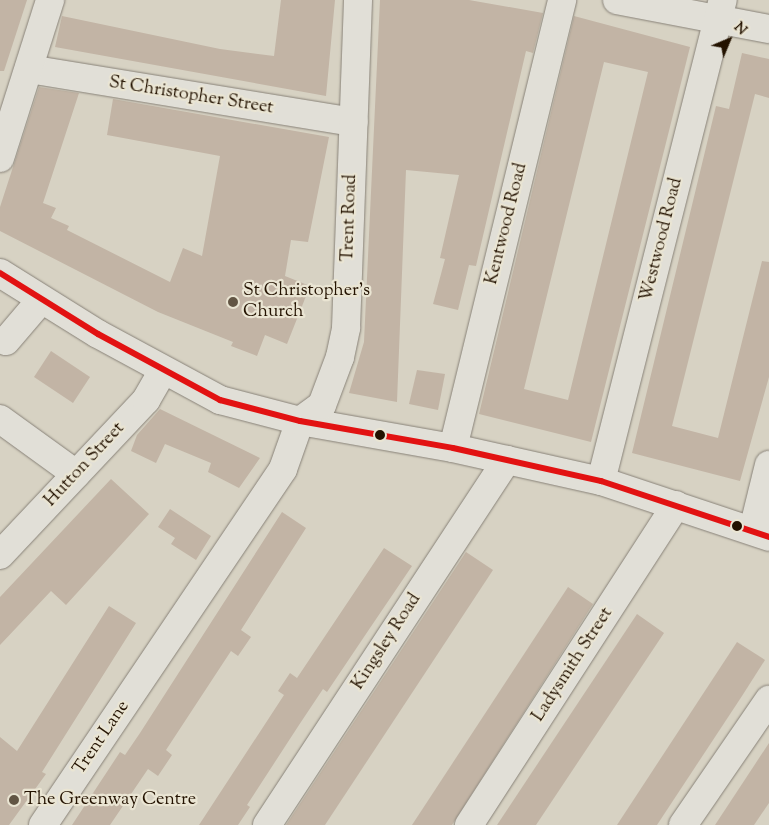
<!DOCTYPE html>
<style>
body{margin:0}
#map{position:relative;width:769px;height:825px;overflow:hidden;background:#d7d2c3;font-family:"Sorts Mill Goudy",serif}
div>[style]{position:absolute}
.building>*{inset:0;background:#c2b4a5}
.roads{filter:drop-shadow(0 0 1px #888278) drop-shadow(0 0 1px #888278)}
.minor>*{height:28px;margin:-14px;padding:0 14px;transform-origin:14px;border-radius:14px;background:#e1dfd7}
.bus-1>*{height:6px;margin:-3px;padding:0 3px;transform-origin:3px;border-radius:3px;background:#e21212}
.dots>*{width:14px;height:14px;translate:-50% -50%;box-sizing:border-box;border:2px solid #eae5d3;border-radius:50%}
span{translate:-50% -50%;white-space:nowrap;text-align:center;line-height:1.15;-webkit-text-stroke:4.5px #eae5d3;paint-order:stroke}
.street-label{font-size:18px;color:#231200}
.poi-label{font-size:18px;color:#231200}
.left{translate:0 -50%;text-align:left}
.north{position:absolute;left:704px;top:15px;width:50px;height:50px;-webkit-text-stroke:4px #eae5d3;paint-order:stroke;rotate:45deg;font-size:14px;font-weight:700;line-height:20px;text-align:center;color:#231200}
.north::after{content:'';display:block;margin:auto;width:18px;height:22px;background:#231200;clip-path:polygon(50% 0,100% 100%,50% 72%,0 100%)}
</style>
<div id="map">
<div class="building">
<i style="clip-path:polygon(0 0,27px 0,4px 71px,0 71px)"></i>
<i style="clip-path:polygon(281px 0,335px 0,326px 96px,55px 47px,62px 16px,220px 49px,274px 56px)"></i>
<i style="clip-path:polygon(380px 0,469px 0,543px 13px,533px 53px,526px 51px,476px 266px,469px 265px,458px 310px,433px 304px,445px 259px,440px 258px,459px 175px,406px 170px,397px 402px,349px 393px,364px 342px)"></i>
<i style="clip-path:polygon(evenodd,574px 16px,690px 47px,591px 442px,479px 414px,574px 16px,604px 62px,648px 72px,568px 400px,524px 389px,604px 62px)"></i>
<i style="clip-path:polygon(742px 53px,769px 59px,769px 98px,755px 94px,672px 426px,718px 438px,762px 261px,769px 262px,769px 377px,740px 481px,632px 453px,716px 106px,729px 109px)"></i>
<i style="clip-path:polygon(39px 87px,79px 93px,43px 203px,56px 208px,51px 218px,69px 226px,67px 230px,170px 282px,183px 248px,202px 256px,220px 156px,107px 135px,113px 99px,329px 137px,308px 242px,291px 240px,285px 276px,310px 286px,287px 344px,265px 335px,257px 356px,231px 346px,233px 342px,158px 312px,0 231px,0 207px)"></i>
<i style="clip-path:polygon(51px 351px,90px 377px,73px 403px,34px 377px)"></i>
<i style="clip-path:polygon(417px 370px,445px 374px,438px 410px,409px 404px)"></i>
<i style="clip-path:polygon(160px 409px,260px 458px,239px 488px,208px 472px,211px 463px,165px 444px,156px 463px,131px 451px,137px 435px)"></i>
<i style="clip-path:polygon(111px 479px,149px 514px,66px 605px,51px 591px,0 645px,0 597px)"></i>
<i style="clip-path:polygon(170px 509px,211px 536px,196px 560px,171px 544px,175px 538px,158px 527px)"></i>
<i style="clip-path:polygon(282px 512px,306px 528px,241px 630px,251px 637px,238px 656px,231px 651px,166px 750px,172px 755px,158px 776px,148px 769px,110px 825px,72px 825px,120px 752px,125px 755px,140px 733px)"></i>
<i style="clip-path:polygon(384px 548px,412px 566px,370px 628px,327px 692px,323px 689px,299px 725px,247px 805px,250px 807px,238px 825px,199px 825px,284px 695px,278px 691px,290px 673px,297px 678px)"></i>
<i style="clip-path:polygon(466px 552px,493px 570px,325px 825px,286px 825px)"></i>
<i style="clip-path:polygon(568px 587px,593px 604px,452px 825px,412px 825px)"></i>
<i style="clip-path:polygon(109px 606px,136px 623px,42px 772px,46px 774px,9px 825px,0 825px,0 737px,17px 751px)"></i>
<i style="clip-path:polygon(637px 614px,664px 633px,536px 825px,497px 825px)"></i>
<i style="clip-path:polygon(737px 642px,765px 660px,742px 696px,657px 825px,617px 825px)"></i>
<i style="clip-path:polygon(769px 743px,769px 803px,754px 825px,715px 825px)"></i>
</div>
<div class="roads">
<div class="minor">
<i style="left:617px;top:0;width:155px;rotate:10.8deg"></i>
<i style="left:29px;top:69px;width:329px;rotate:9.3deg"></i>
<i style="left:0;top:158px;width:166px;rotate:-72.4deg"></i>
<i style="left:0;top:273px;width:115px;rotate:31.9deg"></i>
<i style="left:98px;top:334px;width:139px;rotate:28.4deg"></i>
<i style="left:220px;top:400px;width:83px;rotate:14.7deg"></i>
<i style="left:300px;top:421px;width:155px;rotate:10deg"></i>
<i style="left:453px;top:448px;width:152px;rotate:12.6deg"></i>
<i style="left:601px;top:481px;width:177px;rotate:18.4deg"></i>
<i style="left:6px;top:341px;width:54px;rotate:-49.5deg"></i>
<i style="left:0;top:419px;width:94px;rotate:35.9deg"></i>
<i style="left:453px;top:448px;width:461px;rotate:-76.3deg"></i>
<i style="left:601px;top:481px;width:496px;rotate:-75.8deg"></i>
<i style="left:753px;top:530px;width:67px;rotate:-76.2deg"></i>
<i style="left:0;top:555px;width:213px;rotate:-46.7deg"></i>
<i style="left:146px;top:400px;width:34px;rotate:-60deg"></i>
<i style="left:43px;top:825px;width:429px;rotate:-56deg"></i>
<i style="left:283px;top:469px;width:51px;rotate:-70.5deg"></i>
<i style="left:300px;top:421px;width:27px;rotate:-36deg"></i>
<i style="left:322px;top:405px;width:51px;rotate:-69.4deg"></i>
<i style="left:340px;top:357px;width:30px;rotate:-78deg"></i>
<i style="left:346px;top:328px;width:328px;rotate:-87.9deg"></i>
<i style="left:267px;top:825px;width:437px;rotate:-56.7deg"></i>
<i style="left:469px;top:825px;width:381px;rotate:-57.1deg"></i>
<i style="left:683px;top:825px;width:152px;rotate:-55.5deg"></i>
</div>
</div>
<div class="bus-1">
<i style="left:0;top:273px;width:115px;rotate:31.9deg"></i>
<i style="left:98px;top:334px;width:139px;rotate:28.4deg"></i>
<i style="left:220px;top:400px;width:83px;rotate:14.7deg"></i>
<i style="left:300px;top:421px;width:155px;rotate:10deg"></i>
<i style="left:453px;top:448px;width:152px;rotate:12.6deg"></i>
<i style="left:601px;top:481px;width:177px;rotate:18.4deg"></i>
</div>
<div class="dots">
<i style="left:233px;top:302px;background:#625544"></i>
<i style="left:380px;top:435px;background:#231200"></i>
<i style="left:737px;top:526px;background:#231200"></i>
<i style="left:14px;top:800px;background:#625544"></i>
</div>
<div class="street-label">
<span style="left:191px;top:96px;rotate:9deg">St Christopher Street</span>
<span style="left:350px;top:218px;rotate:-88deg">Trent Road</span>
<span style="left:507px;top:224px;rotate:-76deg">Kentwood Road</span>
<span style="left:662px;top:240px;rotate:-76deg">Westwood Road</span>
<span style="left:85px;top:465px;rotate:-47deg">Hutton Street</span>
<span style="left:387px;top:642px;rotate:-57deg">Kingsley Road</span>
<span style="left:573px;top:665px;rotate:-57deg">Ladysmith Street</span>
<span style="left:102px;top:738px;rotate:-56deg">Trent Lane</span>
</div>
<div class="poi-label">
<span class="left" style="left:243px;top:302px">St Christopher's<br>Church</span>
<span class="left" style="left:24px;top:800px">The Greenway Centre</span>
</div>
<div class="north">N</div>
</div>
